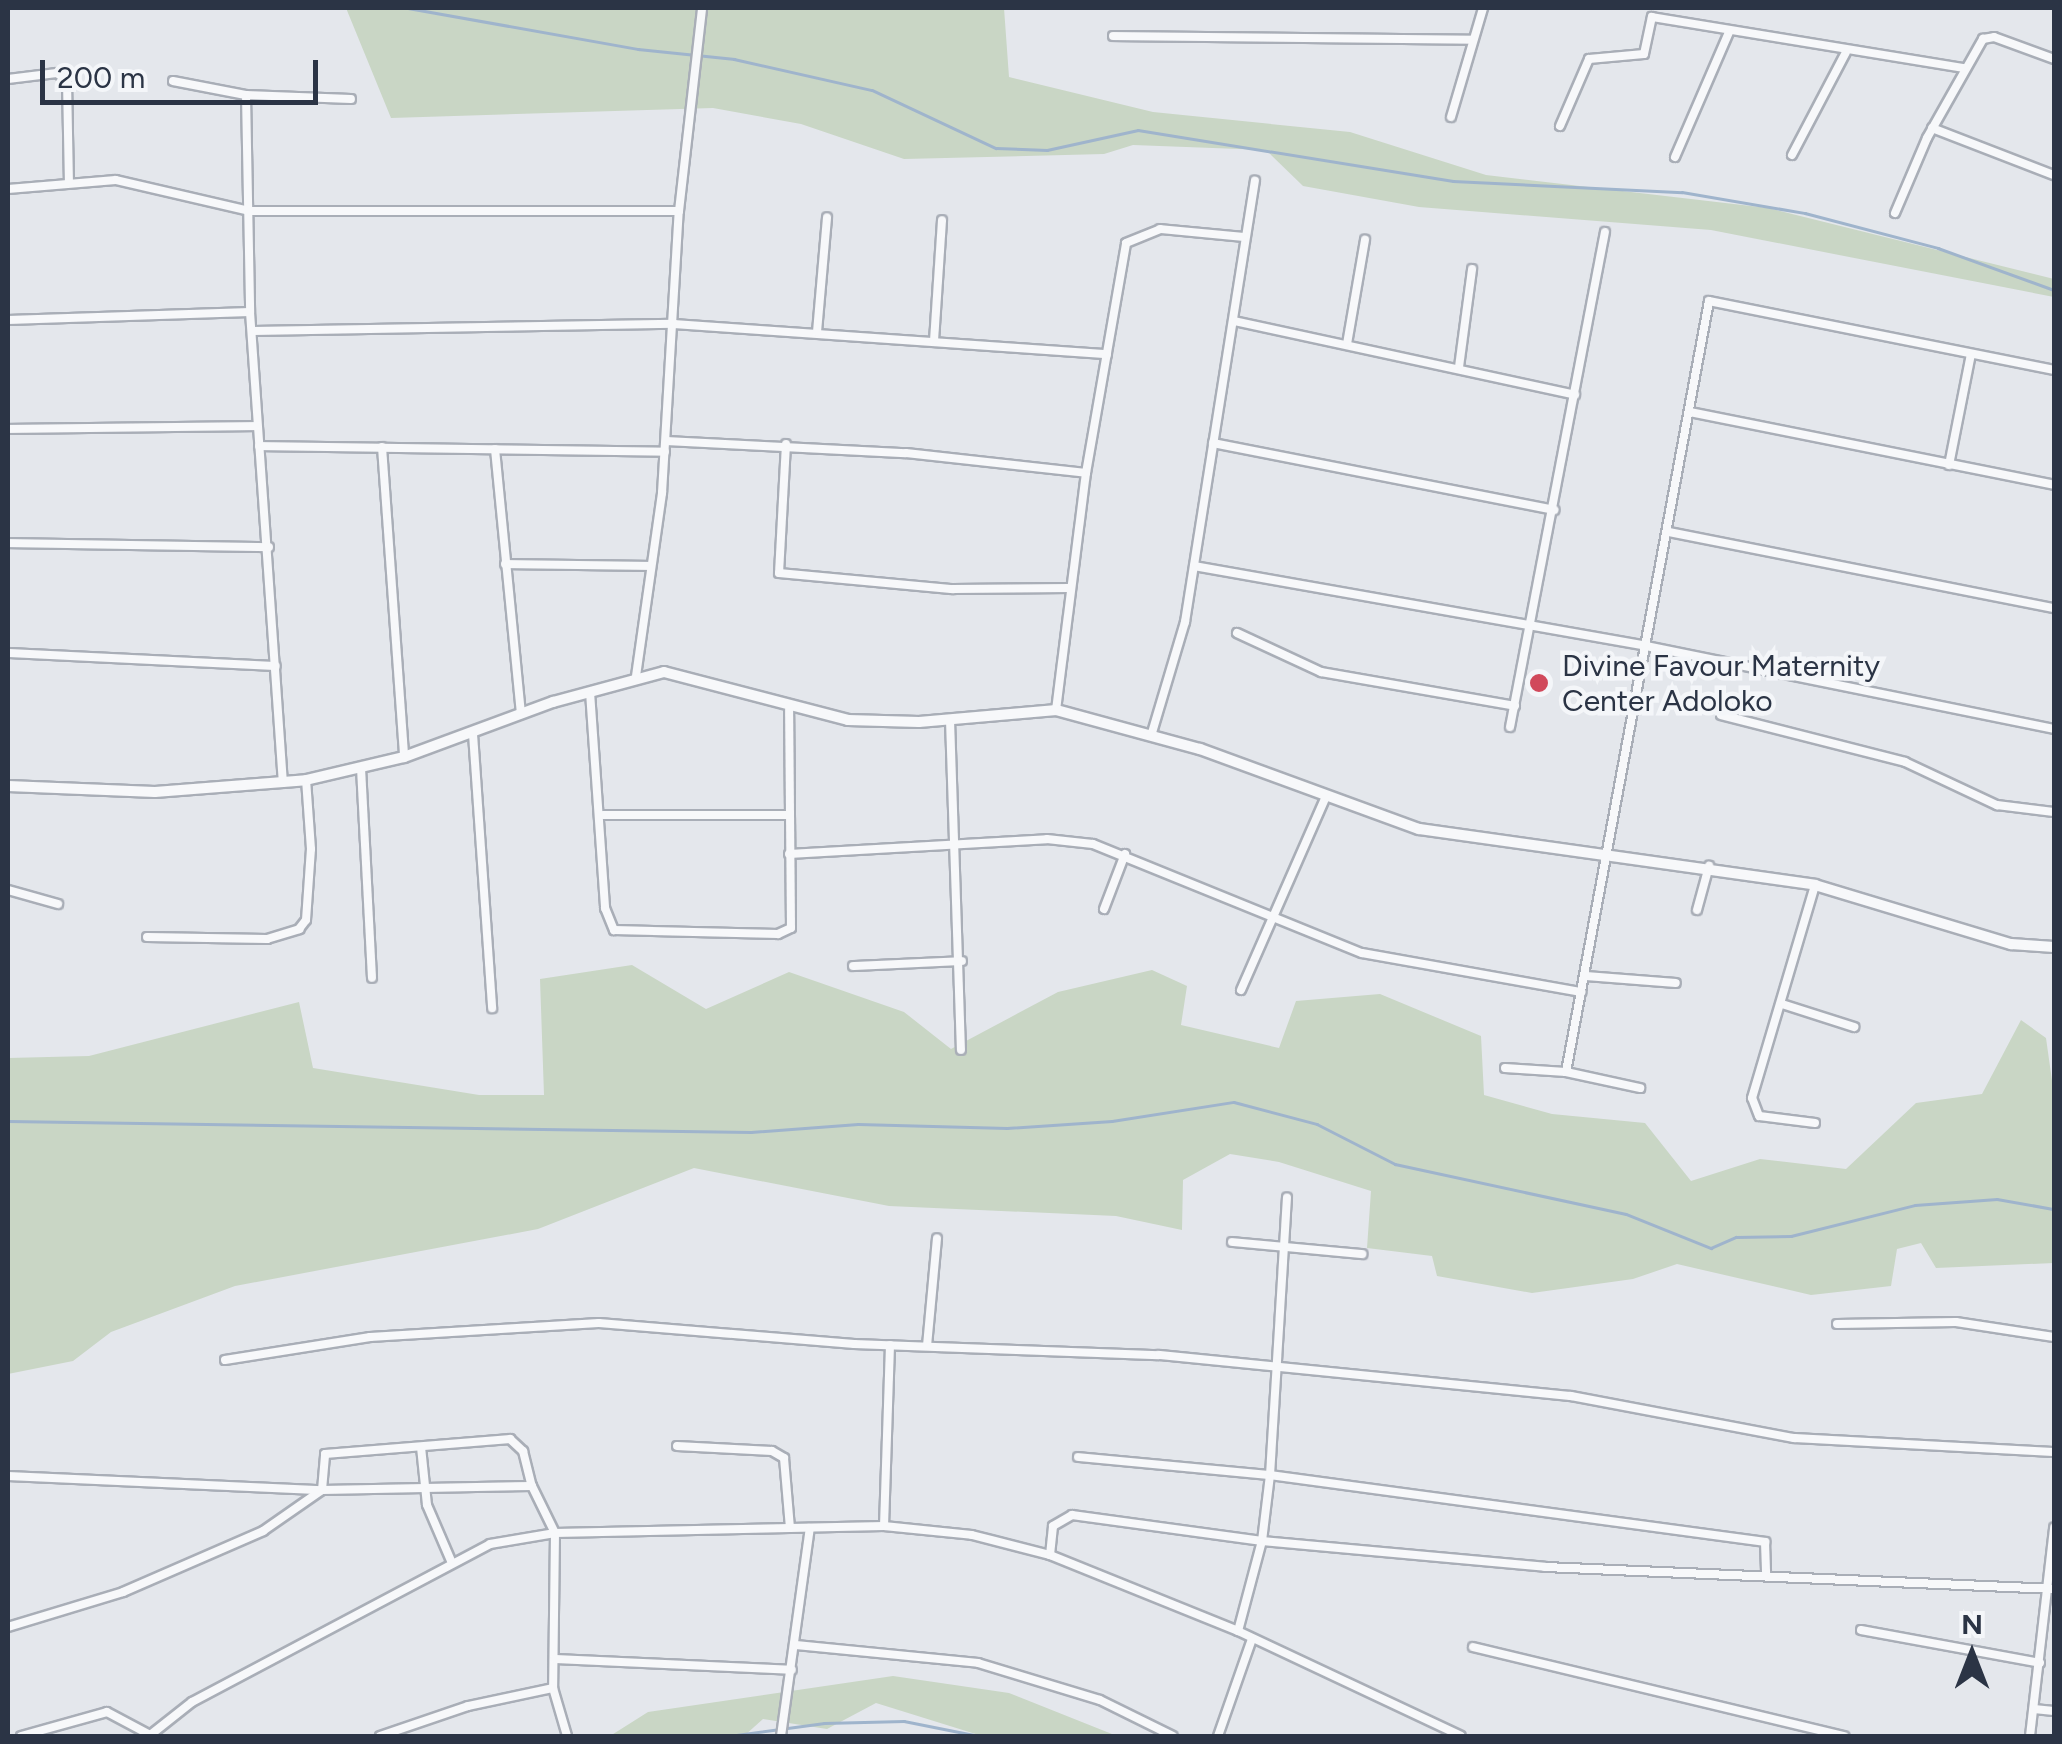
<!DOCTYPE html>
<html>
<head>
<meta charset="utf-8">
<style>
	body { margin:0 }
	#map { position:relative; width:2062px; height:1744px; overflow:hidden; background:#e4e7ec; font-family:Figtree,sans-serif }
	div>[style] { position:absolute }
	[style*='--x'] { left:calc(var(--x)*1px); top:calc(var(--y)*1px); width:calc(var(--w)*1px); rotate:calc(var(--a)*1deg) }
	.green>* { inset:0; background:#c9d6c5 }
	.stream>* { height:2.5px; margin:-1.25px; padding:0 1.25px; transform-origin:1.25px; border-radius:1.25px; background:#9fb4cc }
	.roads { filter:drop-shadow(2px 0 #a9aeb7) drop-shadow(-2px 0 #a9aeb7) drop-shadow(0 2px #a9aeb7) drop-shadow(0 -2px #a9aeb7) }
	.minor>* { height:8px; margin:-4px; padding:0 4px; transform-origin:4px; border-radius:4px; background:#f7f8fa }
	.tertiary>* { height:10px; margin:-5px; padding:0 5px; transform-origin:5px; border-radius:5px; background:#f7f8fa }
	.dots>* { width:28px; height:28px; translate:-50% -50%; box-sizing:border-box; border:5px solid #f4f6f9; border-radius:50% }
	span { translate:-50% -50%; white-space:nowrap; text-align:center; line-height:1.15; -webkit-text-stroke:9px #f4f6f9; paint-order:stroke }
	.poi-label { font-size:30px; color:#2b3445 }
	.left { translate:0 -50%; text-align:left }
	.frame { position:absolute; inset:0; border:10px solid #2b3445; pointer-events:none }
	.north { position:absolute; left:1922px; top:1604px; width:100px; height:100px; -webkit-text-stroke:8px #f4f6f9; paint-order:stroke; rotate:0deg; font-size:28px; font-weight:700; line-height:40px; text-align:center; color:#2b3445 }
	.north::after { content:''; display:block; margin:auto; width:35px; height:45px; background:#2b3445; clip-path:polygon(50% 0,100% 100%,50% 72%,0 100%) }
	.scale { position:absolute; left:40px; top:60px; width:278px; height:45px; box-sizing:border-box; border:5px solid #2b3445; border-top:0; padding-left:12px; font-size:30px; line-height:35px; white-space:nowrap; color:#2b3445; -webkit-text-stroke:8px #f4f6f9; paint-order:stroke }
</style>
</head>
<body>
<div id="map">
	<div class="green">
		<i style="clip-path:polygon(346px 8px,1004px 8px,1009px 77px,1153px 112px,1350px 132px,1486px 175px,1768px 208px,2054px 279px,2054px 297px,1711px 230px,1419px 207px,1303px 186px,1266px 150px,1133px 145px,1104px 154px,904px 159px,801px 124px,713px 108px,391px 118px)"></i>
		<i style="clip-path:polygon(632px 965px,706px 1009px,789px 972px,904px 1012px,951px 1049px,1058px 992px,1152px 970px,1187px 986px,1181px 1025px,1279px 1048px,1296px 1001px,1380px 994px,1481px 1036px,1484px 1095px,1552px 1114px,1645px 1123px,1691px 1181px,1760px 1159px,1846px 1169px,1916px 1103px,1982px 1094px,2021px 1020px,2046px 1038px,2054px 1095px,2054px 1263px,1936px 1268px,1921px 1243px,1897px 1249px,1891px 1286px,1811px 1295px,1677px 1264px,1633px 1279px,1532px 1293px,1437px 1276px,1432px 1256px,1367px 1248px,1371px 1191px,1279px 1162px,1230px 1154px,1183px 1180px,1182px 1230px,1116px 1216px,889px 1206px,694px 1168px,538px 1229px,235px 1286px,111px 1332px,73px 1361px,8px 1374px,8px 1058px,89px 1056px,299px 1002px,313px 1068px,479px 1095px,544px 1095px,540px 979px)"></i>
		<i style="clip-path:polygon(893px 1676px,1009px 1693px,1117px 1736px,982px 1736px,876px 1703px,827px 1729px,763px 1719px,744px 1736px,610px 1736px,648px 1712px)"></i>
	</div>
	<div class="stream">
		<i style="--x:408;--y:8;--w:234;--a:10.1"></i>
		<i style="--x:638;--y:49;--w:97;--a:5.9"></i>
		<i style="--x:734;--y:59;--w:141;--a:12.7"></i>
		<i style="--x:872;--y:90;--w:137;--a:25.1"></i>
		<i style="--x:996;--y:148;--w:51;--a:2.2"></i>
		<i style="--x:1047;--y:150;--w:93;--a:-12.4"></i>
		<i style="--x:1138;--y:130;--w:319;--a:9.2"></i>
		<i style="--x:1453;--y:181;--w:229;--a:2.8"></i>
		<i style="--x:1682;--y:192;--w:125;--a:9.7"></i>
		<i style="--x:1805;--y:213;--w:138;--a:14.7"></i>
		<i style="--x:1938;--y:248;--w:123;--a:19.9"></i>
		<i style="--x:8;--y:1121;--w:743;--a:0.85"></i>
		<i style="--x:751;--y:1132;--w:107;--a:-4.3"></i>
		<i style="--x:858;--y:1124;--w:149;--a:1.5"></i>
		<i style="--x:1007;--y:1128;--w:105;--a:-3.8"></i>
		<i style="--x:1112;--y:1121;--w:123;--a:-8.9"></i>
		<i style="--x:1234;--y:1102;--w:86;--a:14.8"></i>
		<i style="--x:1317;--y:1124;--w:88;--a:27.1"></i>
		<i style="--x:1395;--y:1164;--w:236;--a:12.2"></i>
		<i style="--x:1626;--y:1214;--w:92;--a:21.8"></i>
		<i style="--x:1711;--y:1248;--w:27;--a:-24"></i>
		<i style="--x:1736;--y:1237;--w:55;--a:-1"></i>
		<i style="--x:1791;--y:1236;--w:128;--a:-14"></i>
		<i style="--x:1915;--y:1205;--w:82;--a:-4.2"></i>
		<i style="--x:1997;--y:1199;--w:58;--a:10"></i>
		<i style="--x:729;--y:1736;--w:96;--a:-7.8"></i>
		<i style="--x:824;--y:1723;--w:80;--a:-1.4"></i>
		<i style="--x:904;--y:1721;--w:76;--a:11.3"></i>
	</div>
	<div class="roads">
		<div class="minor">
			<i style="--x:1113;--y:36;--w:358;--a:0.6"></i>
			<i style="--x:8;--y:79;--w:49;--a:-7"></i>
			<i style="--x:57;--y:73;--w:13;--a:39"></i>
			<i style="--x:67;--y:81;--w:102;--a:88.9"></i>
			<i style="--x:173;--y:81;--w:74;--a:10.9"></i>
			<i style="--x:246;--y:95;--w:105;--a:2.2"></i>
			<i style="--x:246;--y:95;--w:217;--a:88.9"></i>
			<i style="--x:250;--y:312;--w:472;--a:86"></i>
			<i style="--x:1451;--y:117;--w:114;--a:-73.6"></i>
			<i style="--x:1560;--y:126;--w:73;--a:-66.6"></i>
			<i style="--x:1589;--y:59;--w:55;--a:-5.2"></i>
			<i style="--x:1644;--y:54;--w:38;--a:-78"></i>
			<i style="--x:1652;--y:17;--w:317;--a:9.3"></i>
			<i style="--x:1932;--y:128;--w:131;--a:21.1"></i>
			<i style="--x:1792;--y:155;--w:116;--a:-62.3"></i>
			<i style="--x:1675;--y:157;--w:138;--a:-66.6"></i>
			<i style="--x:8;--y:189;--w:108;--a:-4.8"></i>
			<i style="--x:116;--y:180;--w:137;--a:13.1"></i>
			<i style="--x:249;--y:211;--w:430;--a:0"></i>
			<i style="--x:1895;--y:213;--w:82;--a:-66.9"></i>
			<i style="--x:1927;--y:138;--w:114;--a:-60.5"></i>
			<i style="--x:1983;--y:39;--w:11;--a:-10"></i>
			<i style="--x:1994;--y:37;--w:64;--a:20.1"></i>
			<i style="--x:8;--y:320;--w:242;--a:-1.9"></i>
			<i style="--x:1234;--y:321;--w:349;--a:12.2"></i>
			<i style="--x:253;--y:331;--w:421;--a:-1"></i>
			<i style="--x:674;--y:324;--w:434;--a:4"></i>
			<i style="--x:817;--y:332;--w:115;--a:-85"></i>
			<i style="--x:934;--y:341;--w:121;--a:-86.2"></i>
			<i style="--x:1347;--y:344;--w:106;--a:-80.2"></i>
			<i style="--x:1459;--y:367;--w:99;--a:-82.4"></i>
			<i style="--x:1690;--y:412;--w:371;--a:11.3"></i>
			<i style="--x:8;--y:429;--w:249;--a:-0.7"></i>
			<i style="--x:666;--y:441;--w:240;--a:2.9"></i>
			<i style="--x:906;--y:453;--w:181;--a:6.3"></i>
			<i style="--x:1213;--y:443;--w:348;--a:11.1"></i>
			<i style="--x:786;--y:444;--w:129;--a:93.1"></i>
			<i style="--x:779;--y:573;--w:175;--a:5.3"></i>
			<i style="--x:953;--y:589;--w:116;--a:-0.5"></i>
			<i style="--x:259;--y:446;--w:406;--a:0.8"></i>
			<i style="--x:382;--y:447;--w:311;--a:85.9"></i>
			<i style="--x:495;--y:449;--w:265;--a:84.4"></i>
			<i style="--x:1949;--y:465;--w:113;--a:-78.8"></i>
			<i style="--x:1669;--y:532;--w:392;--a:11.2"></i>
			<i style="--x:8;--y:543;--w:261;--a:0.9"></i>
			<i style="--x:505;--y:564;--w:145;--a:0.8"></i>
			<i style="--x:1194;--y:566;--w:459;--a:10"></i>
			<i style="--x:1646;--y:646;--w:416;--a:11.5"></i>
			<i style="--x:1237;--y:633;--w:93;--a:24.9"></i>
			<i style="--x:1321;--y:672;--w:197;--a:9.9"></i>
			<i style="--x:8;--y:653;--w:268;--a:2.8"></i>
			<i style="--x:636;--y:676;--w:185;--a:-81.9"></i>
			<i style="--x:662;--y:493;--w:283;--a:-86.6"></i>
			<i style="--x:679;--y:211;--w:204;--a:-83.5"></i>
			<i style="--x:590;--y:692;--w:217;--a:86"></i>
			<i style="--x:605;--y:908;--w:24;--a:68"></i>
			<i style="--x:614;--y:930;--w:164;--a:1.4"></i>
			<i style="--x:778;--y:934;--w:14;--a:-25"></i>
			<i style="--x:791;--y:928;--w:218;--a:-90.5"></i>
			<i style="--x:1056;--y:710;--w:239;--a:-82.8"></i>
			<i style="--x:1086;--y:473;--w:233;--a:-80.1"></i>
			<i style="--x:1126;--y:243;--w:37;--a:-22"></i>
			<i style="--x:1160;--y:229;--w:83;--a:5.5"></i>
			<i style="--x:1721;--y:715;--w:190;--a:14.3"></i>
			<i style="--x:1905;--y:762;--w:102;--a:25.1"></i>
			<i style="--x:1997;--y:805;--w:57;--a:7"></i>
			<i style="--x:950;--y:720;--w:330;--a:88.1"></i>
			<i style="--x:1510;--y:727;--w:504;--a:-79.14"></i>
			<i style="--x:473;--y:734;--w:275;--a:86"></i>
			<i style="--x:1151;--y:736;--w:119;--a:-73.4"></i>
			<i style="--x:1185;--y:622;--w:447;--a:-81"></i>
			<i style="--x:361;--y:768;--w:210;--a:87"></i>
			<i style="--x:603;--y:815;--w:186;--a:0"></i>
			<i style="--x:789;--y:854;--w:258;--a:-3.3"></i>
			<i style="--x:1047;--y:839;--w:46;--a:6.2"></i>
			<i style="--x:1093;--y:844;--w:290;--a:22.1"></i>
			<i style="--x:1362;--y:953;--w:223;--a:10.1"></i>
			<i style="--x:8;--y:890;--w:52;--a:15.6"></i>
			<i style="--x:1104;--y:909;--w:59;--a:-69.1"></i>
			<i style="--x:1697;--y:910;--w:46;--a:-74.7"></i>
			<i style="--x:147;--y:937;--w:120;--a:1"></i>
			<i style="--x:267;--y:939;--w:34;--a:-17"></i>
			<i style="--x:299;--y:929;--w:11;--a:-52"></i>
			<i style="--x:306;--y:920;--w:71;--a:-86"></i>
			<i style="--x:311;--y:849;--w:69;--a:-94.1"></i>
			<i style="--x:853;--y:966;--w:109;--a:-2.6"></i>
			<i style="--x:1586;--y:976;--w:90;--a:4.4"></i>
			<i style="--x:1241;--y:990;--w:209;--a:-66.3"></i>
			<i style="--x:1782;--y:1004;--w:76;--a:17.7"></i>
			<i style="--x:1505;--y:1068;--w:61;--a:3.8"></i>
			<i style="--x:1566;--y:1072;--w:76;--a:12.2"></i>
			<i style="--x:1566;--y:1072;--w:784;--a:-79.49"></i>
			<i style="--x:1709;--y:301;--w:352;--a:11.3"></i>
			<i style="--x:1815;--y:1123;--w:56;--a:-172.9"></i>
			<i style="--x:1759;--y:1116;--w:19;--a:-111"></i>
			<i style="--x:1752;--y:1098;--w:222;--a:-73.5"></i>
			<i style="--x:1232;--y:1242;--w:131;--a:5.3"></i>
			<i style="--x:1837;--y:1324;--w:119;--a:-1"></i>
			<i style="--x:1956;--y:1322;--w:99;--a:8.7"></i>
			<i style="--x:927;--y:1346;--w:108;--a:-84.7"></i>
			<i style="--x:225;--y:1360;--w:147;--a:-9"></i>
			<i style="--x:370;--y:1337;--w:229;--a:-3.5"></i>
			<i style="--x:599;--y:1323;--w:256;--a:4.7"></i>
			<i style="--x:854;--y:1344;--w:305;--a:2.1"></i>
			<i style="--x:1159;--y:1355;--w:414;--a:5.7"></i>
			<i style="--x:1571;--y:1396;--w:227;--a:10.7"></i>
			<i style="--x:1794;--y:1438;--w:260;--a:3.1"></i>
			<i style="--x:677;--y:1446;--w:95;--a:3"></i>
			<i style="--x:772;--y:1451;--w:14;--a:30"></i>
			<i style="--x:784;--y:1458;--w:70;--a:85.1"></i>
			<i style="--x:421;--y:1447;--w:58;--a:84.1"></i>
			<i style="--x:427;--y:1505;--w:63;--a:66.7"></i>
			<i style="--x:1078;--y:1457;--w:193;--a:5.4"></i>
			<i style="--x:1270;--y:1475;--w:500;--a:7.7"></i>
			<i style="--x:1765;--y:1542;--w:33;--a:88"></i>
			<i style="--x:8;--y:1476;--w:314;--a:2.6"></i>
			<i style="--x:322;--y:1490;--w:210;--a:-1.1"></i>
			<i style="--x:884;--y:1526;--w:181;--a:-88.1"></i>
			<i style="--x:1050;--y:1555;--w:29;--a:-84"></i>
			<i style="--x:1053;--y:1526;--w:22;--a:-30"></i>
			<i style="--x:1072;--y:1515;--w:192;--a:7.8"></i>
			<i style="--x:1262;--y:1541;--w:284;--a:5.2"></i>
			<i style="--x:1545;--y:1567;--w:509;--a:2.47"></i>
			<i style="--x:8;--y:1627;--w:120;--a:-16.9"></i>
			<i style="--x:123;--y:1592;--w:153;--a:-23.5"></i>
			<i style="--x:263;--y:1531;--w:72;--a:-34.8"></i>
			<i style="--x:322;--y:1490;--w:36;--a:-85"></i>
			<i style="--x:325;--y:1454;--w:186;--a:-4.6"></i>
			<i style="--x:510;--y:1439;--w:18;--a:43"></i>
			<i style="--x:523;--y:1451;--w:36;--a:76"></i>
			<i style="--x:532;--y:1486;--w:52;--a:63.9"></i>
			<i style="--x:555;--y:1533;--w:155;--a:90.7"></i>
			<i style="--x:553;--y:1688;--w:50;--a:73.7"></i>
			<i style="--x:1861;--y:1630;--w:182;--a:10.4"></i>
			<i style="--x:1238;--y:1631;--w:93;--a:-75.1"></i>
			<i style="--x:1262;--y:1541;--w:66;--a:-83.1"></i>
			<i style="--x:1270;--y:1475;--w:278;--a:-86.5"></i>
			<i style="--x:796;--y:1645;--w:183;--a:5.6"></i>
			<i style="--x:978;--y:1663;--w:127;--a:16.9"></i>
			<i style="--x:1100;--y:1700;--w:81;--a:26.3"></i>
			<i style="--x:1473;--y:1647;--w:382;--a:13.5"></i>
			<i style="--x:554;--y:1659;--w:238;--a:2.6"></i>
			<i style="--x:2034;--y:1709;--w:20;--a:6"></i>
			<i style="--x:21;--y:1736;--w:89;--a:-15.6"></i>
			<i style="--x:107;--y:1712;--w:49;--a:28.1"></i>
			<i style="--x:149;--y:1736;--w:55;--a:-38.3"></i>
			<i style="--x:192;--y:1702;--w:337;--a:-27.9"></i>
			<i style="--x:490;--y:1544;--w:66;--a:-9.6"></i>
			<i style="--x:555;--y:1533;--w:329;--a:-1.2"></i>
			<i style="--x:884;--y:1526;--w:88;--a:5.8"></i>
			<i style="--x:972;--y:1535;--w:81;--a:14.4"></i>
			<i style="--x:1050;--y:1555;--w:203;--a:22"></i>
			<i style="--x:1238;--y:1631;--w:246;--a:25.2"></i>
			<i style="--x:380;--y:1736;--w:93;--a:-18.8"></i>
			<i style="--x:468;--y:1706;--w:87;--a:-12"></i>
			<i style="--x:781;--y:1736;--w:210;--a:-82.1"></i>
			<i style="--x:1218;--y:1736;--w:103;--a:-70.7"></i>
			<i style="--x:2030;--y:1736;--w:210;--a:-83.4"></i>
		</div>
		<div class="tertiary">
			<i style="--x:8;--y:786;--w:147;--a:2.3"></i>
			<i style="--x:155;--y:792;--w:151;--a:-4.5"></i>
			<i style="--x:306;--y:780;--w:101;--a:-13.2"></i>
			<i style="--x:404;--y:757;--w:159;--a:-20.3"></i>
			<i style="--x:553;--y:702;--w:115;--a:-15.1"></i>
			<i style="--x:664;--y:672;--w:190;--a:14.6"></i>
			<i style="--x:848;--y:720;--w:71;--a:1.6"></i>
			<i style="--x:919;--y:722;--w:138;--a:-5"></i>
			<i style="--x:1056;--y:710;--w:149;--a:15.2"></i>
			<i style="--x:1200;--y:749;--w:233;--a:20.1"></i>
			<i style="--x:1419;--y:829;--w:400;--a:8"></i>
			<i style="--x:1815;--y:885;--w:205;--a:16.8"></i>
			<i style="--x:2011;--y:944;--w:43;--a:4"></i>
		</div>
	</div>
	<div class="dots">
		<i style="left:1539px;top:683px;background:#d1495b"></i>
	</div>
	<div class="poi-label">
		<span class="left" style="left:1562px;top:683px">Divine Favour Maternity<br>Center Adoloko</span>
	</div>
	<div class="frame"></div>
	<div class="north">N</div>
	<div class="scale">200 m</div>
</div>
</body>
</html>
